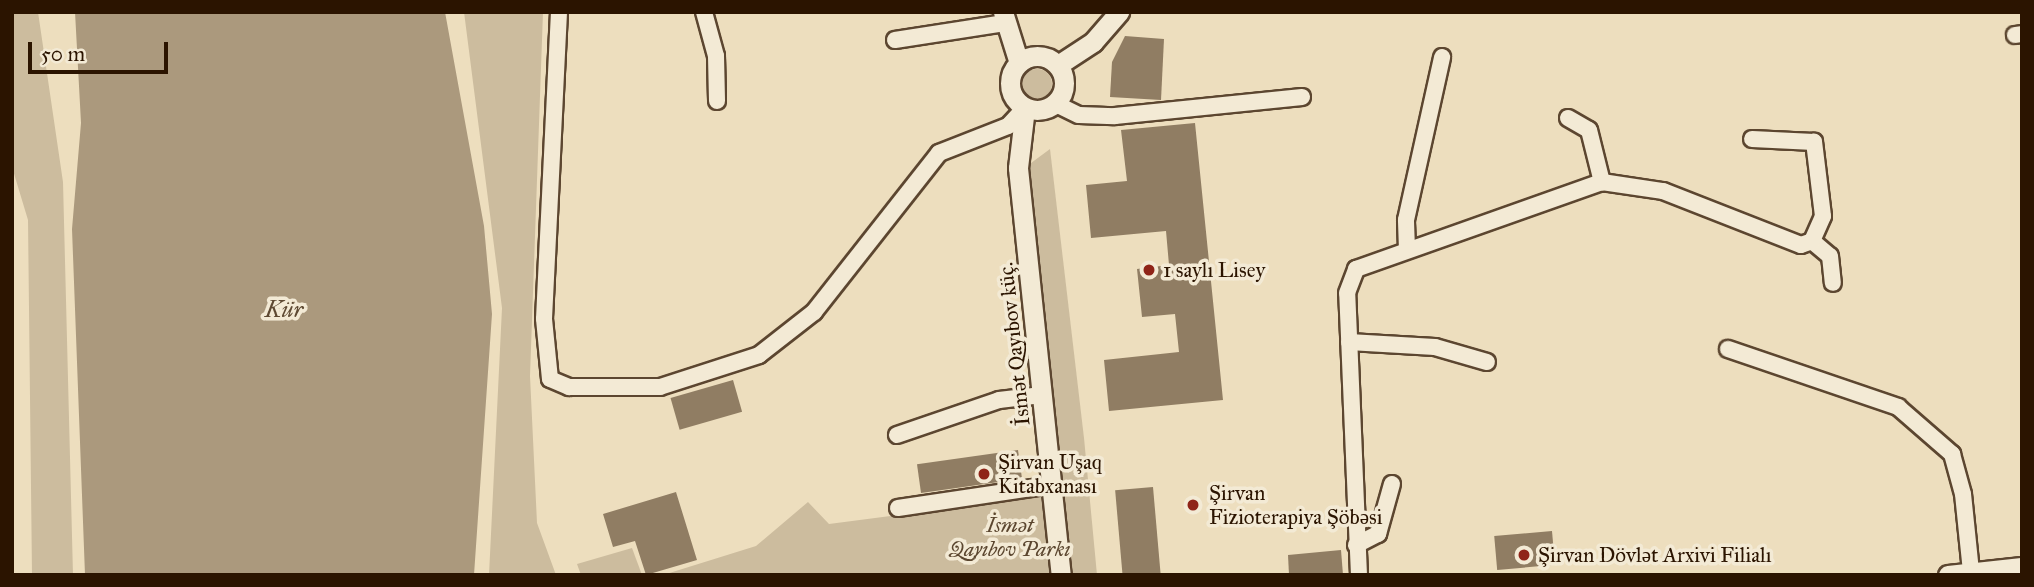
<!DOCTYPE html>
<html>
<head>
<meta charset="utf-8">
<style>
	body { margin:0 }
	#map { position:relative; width:2034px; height:587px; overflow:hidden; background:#eddebe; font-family:"IM FELL Great Primer",serif }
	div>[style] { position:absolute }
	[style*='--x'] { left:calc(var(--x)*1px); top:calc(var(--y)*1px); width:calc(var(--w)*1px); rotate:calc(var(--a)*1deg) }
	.green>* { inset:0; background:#ccbc9e }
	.round { border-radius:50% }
	.water>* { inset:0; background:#ab997d }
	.building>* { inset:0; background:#907d63; transform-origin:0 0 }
	.roads { filter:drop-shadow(2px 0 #5c4630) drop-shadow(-2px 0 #5c4630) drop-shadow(0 2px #5c4630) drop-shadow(0 -2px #5c4630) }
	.minor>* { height:16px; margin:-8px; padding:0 8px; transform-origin:8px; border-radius:8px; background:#f3ead5 }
	.tertiary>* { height:19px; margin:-9.5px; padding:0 9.5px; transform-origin:9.5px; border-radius:9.5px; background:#f3ead5 }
	.tertiary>.ring { margin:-9.5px; padding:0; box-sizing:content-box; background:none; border:19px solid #f3ead5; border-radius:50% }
	.dots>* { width:19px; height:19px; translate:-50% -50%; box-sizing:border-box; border:4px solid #f3ead5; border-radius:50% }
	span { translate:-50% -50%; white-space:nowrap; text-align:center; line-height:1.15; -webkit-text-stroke:7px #f3ead5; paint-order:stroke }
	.poi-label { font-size:21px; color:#2b1400 }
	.left { translate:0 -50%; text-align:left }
	.street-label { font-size:21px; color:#2b1400 }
	.park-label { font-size:21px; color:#5b462f; font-style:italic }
	.water-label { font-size:23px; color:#5e4932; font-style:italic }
	.frame { position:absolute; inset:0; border:14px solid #2b1400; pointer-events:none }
	.scale { position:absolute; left:28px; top:42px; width:140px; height:32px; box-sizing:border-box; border:4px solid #2b1400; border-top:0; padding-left:9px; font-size:21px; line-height:24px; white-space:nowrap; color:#2b1400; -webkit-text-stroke:5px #f3ead5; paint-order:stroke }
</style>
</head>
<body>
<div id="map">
	<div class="green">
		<i style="clip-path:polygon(12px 12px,38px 12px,63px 182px,73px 575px,32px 575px,28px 220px,12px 167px)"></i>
		<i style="clip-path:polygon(464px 12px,543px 12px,530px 376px,537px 523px,556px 575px,489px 575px,502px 308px)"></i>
		<i class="round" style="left:1022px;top:69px;width:30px;height:30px"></i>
		<i style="clip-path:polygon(1050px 149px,1084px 438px,1097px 575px,1070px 575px,1027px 166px)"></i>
		<i style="clip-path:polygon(1044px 496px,1052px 575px,663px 575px,756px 546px,808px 502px,829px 524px)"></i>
		<i style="clip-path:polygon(632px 548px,642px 575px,581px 575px,577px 564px)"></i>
	</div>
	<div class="water">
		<i style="clip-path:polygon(75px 12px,445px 12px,484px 226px,492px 314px,474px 575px,85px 575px,72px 229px,81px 123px)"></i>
	</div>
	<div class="building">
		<i style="clip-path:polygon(1125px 36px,1164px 39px,1161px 100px,1110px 97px,1112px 62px)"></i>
		<i style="clip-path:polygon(1195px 123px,1223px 400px,1109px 411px,1104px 360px,1179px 352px,1175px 314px,1142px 317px,1137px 269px,1169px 265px,1166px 231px,1091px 238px,1086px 185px,1127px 181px,1121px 130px)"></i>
		<i style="left:733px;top:380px;width:33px;height:65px;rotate:74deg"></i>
		<i style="left:1018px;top:450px;width:29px;height:102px;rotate:82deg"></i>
		<i style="left:1153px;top:487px;width:88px;height:38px;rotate:85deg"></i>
		<i style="clip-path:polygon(676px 492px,697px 560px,646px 575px,635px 541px,613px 547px,603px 514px)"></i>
		<i style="left:1552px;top:531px;width:34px;height:58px;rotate:85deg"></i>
		<i style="clip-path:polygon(1341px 550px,1343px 575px,1289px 575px,1288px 555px)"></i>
	</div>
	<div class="roads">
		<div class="minor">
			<i style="--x:559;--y:12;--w:307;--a:92.8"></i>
			<i style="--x:544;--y:319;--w:60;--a:84.3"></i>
			<i style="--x:550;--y:379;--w:21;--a:23"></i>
			<i style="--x:569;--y:387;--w:91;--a:0"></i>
			<i style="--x:660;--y:387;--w:104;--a:-17.9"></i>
			<i style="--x:759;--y:355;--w:70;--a:-38"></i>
			<i style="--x:814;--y:312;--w:202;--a:-51.8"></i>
			<i style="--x:939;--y:153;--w:74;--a:-21.4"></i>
			<i style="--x:1008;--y:126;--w:25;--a:-47"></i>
			<i style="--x:704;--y:12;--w:46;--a:74.7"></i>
			<i style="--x:716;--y:56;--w:45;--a:88.7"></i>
			<i style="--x:2015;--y:35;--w:7;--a:-8"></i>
			<i style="--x:895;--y:40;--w:111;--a:-8.8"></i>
			<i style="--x:1056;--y:104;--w:25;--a:26"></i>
			<i style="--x:1079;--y:115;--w:36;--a:2"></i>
			<i style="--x:1115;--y:116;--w:188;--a:-5.8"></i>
			<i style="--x:1568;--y:118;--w:24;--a:30"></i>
			<i style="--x:1589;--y:130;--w:54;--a:76"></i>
			<i style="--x:1812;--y:241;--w:23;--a:40"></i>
			<i style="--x:1830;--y:256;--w:27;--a:84"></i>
			<i style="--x:1407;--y:250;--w:30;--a:-92"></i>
			<i style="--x:1406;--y:220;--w:167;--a:-77.5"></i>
			<i style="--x:1349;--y:342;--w:86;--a:3.3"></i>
			<i style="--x:1435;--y:347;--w:54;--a:16.1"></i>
			<i style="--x:1728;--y:349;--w:180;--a:18.8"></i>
			<i style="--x:1898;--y:407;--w:72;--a:41"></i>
			<i style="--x:1952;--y:454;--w:41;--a:74.6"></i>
			<i style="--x:1963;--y:494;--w:78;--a:84.1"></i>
			<i style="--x:897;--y:435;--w:108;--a:-18.9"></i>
			<i style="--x:999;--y:400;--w:43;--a:-6.6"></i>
			<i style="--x:898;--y:508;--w:155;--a:-8.5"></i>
			<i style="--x:1356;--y:545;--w:25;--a:-27"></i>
			<i style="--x:1378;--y:534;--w:52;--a:-74.4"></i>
			<i style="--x:1359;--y:575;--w:282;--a:-92.4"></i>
			<i style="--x:1347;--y:293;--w:26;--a:-69"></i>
			<i style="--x:1356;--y:269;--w:261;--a:-19.5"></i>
			<i style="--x:1602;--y:182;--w:62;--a:8.4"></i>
			<i style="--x:1663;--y:191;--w:148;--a:21.4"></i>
			<i style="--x:1801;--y:245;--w:12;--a:-20"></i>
			<i style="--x:1812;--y:241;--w:27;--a:-66"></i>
			<i style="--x:1823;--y:216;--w:75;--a:-96.9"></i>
			<i style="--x:1814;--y:142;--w:62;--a:-177.2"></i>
		</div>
		<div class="tertiary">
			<i style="--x:1003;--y:12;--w:53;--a:72.6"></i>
			<i class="ring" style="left:1010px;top:56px;width:35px;height:35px"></i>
			<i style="--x:1058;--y:65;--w:42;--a:-33.3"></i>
			<i style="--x:1093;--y:42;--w:40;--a:-49"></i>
			<i style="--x:1025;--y:108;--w:60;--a:96.7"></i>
			<i style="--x:1018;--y:168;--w:409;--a:84"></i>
			<i style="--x:1948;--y:575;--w:74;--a:-6.2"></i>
		</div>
	</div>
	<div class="dots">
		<i style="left:1149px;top:270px;background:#8f2418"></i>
		<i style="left:984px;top:474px;background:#8f2418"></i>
		<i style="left:1193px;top:505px;background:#8f2418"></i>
		<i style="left:1524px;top:555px;background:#8f2418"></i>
	</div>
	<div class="poi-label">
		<span class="left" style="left:1163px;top:270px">1 saylı Lisey</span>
		<span class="left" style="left:998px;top:474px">Şirvan Uşaq<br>Kitabxanası</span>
		<span class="left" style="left:1209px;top:505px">Şirvan<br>Fizioterapiya Şöbəsi</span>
		<span class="left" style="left:1538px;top:555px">Şirvan Dövlət Arxivi Filialı</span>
	</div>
	<div class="street-label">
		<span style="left:1014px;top:344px;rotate:-96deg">İsmət Qayıbov küç.</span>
	</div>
	<div class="park-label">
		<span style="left:1010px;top:537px">İsmət<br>Qayıbov Parkı</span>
	</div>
	<div class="water-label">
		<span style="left:284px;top:309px">Kür</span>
	</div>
	<div class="frame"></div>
	<div class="scale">50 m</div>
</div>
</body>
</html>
